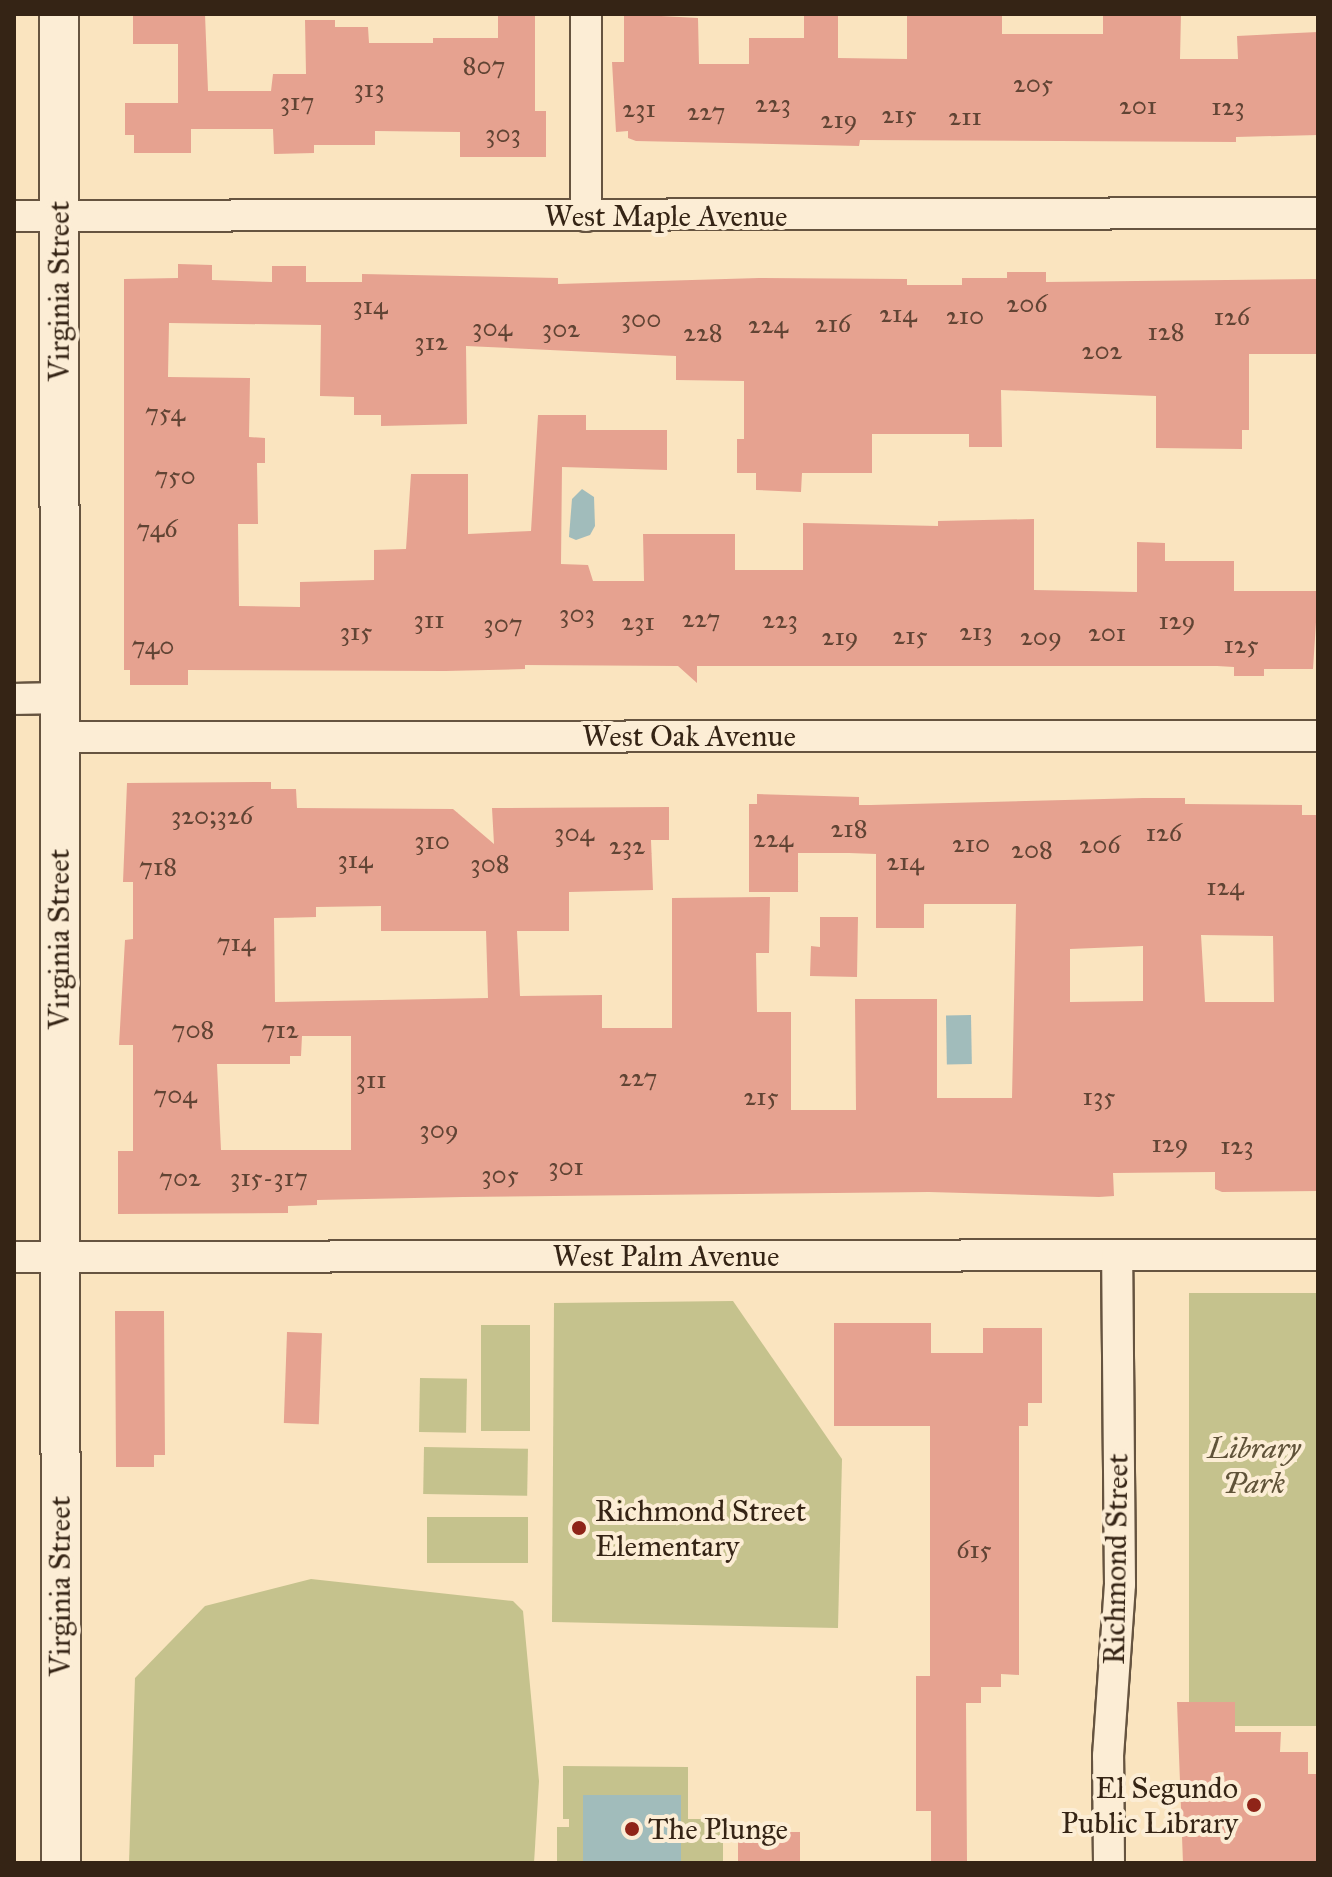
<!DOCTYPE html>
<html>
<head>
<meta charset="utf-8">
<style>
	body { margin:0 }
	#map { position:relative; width:1332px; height:1877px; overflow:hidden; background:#fae4bf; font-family:"IM FELL Great Primer",serif }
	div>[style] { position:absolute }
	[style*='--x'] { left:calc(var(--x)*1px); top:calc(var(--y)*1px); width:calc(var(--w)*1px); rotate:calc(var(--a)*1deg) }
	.green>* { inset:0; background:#c5c28d; transform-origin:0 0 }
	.water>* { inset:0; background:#a1bcbb; transform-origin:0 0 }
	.building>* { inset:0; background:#e6a290; transform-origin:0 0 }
	.roads { filter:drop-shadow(2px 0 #665440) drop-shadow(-2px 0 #665440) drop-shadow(0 2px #665440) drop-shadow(0 -2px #665440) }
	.minor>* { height:30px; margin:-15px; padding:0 15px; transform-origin:15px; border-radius:15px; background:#fcedd5 }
	.tertiary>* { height:38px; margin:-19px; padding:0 19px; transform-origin:19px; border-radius:19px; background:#fcedd5 }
	.dots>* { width:22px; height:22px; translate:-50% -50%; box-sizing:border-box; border:4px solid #fcedd5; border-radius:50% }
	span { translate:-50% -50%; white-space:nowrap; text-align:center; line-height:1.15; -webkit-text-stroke:8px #fcedd5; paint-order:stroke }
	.number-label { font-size:26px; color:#614434 }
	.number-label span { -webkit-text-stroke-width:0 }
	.street-label { font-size:30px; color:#352415 }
	.park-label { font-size:30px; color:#605339; font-style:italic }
	.poi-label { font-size:30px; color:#352415 }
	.left { translate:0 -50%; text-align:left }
	.right { translate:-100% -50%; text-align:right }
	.frame { position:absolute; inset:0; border:16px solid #352415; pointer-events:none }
</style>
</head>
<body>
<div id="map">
	<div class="green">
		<i style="left:1318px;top:1293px;width:433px;height:129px;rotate:90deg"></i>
		<i style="clip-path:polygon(733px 1301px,842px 1459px,838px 1628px,552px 1622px,554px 1303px)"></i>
		<i style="left:481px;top:1325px;width:49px;height:106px"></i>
		<i style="left:420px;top:1378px;width:47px;height:54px;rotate:1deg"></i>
		<i style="left:424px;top:1447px;width:104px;height:47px;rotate:1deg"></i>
		<i style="left:427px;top:1517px;width:101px;height:46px"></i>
		<i style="clip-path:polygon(311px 1579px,513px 1601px,523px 1611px,539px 1781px,534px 1863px,129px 1863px,135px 1678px,205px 1606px)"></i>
		<i style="clip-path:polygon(563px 1766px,688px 1767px,688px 1819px,723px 1819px,723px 1863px,557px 1863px,557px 1827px,569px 1827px,569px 1819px,563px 1819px)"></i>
	</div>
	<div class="water">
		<i style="clip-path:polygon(582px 489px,594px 497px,595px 526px,590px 535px,576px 540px,569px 537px,572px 499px)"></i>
		<i style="left:971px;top:1015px;width:49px;height:25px;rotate:89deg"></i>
		<i style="left:583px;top:1795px;width:98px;height:68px"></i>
	</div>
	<div class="building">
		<i style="clip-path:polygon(133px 14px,205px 14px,208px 91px,271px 91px,273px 74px,306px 74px,305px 20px,335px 20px,335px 27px,368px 27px,369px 43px,433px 43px,433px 38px,498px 38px,498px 14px,535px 14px,535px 111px,546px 111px,546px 157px,460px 157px,460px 132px,375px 131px,375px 145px,314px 145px,314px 153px,274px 154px,273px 129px,191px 129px,191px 153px,134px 153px,134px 135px,125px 135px,125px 103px,178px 103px,178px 44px,133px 44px)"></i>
		<i style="clip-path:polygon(624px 14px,698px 18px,699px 64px,749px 64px,749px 38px,804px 38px,804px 14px,838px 14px,838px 58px,907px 59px,907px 14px,1002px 14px,1002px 34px,1103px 34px,1103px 14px,1181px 14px,1180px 59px,1238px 59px,1237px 36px,1318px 32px,1318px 135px,1236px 137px,1236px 142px,860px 140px,859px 146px,636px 141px,628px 138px,628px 131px,616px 132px,612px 62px,624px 62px)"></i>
		<i style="clip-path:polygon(178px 264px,212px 265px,212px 280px,272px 282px,272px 266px,306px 266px,306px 282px,362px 282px,362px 274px,558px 278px,558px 284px,759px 278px,907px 279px,907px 285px,962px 285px,962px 278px,1007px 278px,1007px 272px,1046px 272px,1046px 282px,1318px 279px,1318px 354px,1249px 354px,1249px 430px,1242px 430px,1242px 449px,1156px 448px,1156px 396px,1001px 390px,1002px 447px,969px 447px,969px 434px,872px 434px,872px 473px,802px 473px,801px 492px,756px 490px,756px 473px,737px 473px,737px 439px,744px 439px,744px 381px,676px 380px,676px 356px,466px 346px,467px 424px,381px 426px,381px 415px,354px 415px,354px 397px,320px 396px,321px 325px,169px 323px,168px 377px,250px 378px,249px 437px,265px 438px,265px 463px,257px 463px,258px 524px,238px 524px,239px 606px,300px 607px,300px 582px,374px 580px,374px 550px,406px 549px,411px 474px,468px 474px,468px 534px,531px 531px,538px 415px,586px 415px,586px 430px,667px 430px,667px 470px,562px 467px,561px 564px,588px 565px,593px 581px,644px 581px,643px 534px,735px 534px,735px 570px,803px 570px,803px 523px,938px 526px,938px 521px,1034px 519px,1034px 590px,1137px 592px,1137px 542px,1165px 543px,1165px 561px,1234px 561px,1234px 591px,1318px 591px,1313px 669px,1264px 669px,1264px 676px,1234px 676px,1234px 667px,1217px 666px,697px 666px,697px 683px,678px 666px,525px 665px,525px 669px,445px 671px,188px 670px,188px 685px,130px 685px,130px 670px,124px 670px,124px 279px,178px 278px)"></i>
		<i style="clip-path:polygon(evenodd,271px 782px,271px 789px,296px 789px,297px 808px,453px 809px,494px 844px,492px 808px,669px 807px,669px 840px,651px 840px,653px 890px,569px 892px,569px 931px,517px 931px,520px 996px,602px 995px,602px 1028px,672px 1028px,672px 898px,770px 897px,769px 953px,756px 953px,757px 1012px,791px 1012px,791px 1110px,856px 1110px,855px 999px,937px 999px,937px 1098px,1012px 1098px,1016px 904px,924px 904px,924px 928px,876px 928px,876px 854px,849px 853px,798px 853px,798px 892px,749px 892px,749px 804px,757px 804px,757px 794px,859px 797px,859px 805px,871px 805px,1143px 798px,1185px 798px,1185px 804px,1302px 805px,1302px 815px,1318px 815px,1318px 1191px,1222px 1192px,1215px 1189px,1215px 1172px,1113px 1173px,1114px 1196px,1099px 1197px,929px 1192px,463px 1197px,317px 1200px,317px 1205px,288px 1206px,288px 1213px,118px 1214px,118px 1151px,133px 1151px,133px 1045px,119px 1045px,125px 940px,133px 939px,133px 882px,123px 882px,127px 783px,271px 782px,381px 906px,381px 931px,486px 931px,488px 998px,275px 1002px,274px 918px,316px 917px,316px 907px,381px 906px,271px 782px,1201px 935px,1273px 936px,1274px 1002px,1205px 1002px,1201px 935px,271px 782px,1143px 946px,1143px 1001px,1070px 1002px,1070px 949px,1143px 946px,271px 782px,302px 1036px,351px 1036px,351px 1150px,221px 1150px,217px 1064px,290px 1064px,290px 1056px,301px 1056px,302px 1036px)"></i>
		<i style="clip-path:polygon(820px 917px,858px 917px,857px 977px,810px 976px,811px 946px,820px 947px)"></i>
		<i style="clip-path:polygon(115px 1311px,164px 1311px,165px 1455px,154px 1455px,154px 1467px,116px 1467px)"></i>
		<i style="clip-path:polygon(834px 1323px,931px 1323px,931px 1353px,983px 1353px,983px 1328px,1042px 1328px,1042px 1403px,1028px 1403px,1028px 1426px,1019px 1426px,1019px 1675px,1001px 1674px,1001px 1687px,981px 1687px,981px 1703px,966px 1703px,967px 1863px,931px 1863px,931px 1811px,916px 1811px,916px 1676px,930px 1676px,930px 1426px,834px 1426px)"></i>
		<i style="left:287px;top:1332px;width:35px;height:91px;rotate:2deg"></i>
		<i style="clip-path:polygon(1177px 1702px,1235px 1702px,1235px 1732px,1281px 1732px,1280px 1752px,1308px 1752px,1308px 1774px,1318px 1774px,1318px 1863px,1183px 1863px)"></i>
		<i style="left:738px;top:1832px;width:62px;height:31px"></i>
	</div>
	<div class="roads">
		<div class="minor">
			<i style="--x:586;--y:14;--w:202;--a:90"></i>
			<i style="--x:14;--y:216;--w:1304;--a:-0.13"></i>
			<i style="--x:14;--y:699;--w:46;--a:-1.2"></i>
			<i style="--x:60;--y:737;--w:1258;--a:-0.05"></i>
			<i style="--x:14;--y:1257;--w:1304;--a:-0.09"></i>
			<i style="--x:1109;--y:1863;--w:107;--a:-90.5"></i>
			<i style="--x:1108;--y:1756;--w:172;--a:-86"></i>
			<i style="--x:1120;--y:1584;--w:329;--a:-90.5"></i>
		</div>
		<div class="tertiary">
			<i style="--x:59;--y:14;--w:1849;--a:89.94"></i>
		</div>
	</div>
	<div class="dots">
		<i style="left:579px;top:1528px;background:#8f2418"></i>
		<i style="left:1254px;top:1805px;background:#8f2418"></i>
		<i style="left:632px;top:1829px;background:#8f2418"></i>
	</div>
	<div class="number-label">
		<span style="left:484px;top:66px">807</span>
		<span style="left:1033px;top:84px">205</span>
		<span style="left:369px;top:89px">313</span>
		<span style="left:297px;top:102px">317</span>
		<span style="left:773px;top:104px">223</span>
		<span style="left:1138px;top:106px">201</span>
		<span style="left:1228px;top:107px">123</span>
		<span style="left:639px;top:109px">231</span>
		<span style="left:706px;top:112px">227</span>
		<span style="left:899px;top:115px">215</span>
		<span style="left:965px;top:117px">211</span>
		<span style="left:839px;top:120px">219</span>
		<span style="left:503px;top:134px">303</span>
		<span style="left:1027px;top:304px">206</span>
		<span style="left:370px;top:306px">314</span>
		<span style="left:898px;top:314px">214</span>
		<span style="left:965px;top:316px">210</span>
		<span style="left:1232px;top:317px">126</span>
		<span style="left:641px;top:319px">300</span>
		<span style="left:833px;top:324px">216</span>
		<span style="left:768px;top:325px">224</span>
		<span style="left:492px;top:328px">304</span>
		<span style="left:561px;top:329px">302</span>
		<span style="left:1166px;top:332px">128</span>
		<span style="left:703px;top:333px">228</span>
		<span style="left:431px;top:342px">312</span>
		<span style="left:1102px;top:351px">202</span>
		<span style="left:165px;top:413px">754</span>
		<span style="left:175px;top:476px">750</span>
		<span style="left:157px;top:529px">746</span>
		<span style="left:577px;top:614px">303</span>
		<span style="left:701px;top:619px">227</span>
		<span style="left:429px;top:620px">311</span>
		<span style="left:780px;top:620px">223</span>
		<span style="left:1177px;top:621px">129</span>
		<span style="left:638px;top:622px">231</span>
		<span style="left:503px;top:624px">307</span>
		<span style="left:356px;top:632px">315</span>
		<span style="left:976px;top:632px">213</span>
		<span style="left:1107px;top:633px">201</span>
		<span style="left:910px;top:636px">215</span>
		<span style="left:840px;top:637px">219</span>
		<span style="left:1041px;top:637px">209</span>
		<span style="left:1241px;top:645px">125</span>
		<span style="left:153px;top:646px">740</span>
		<span style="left:212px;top:816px">320;326</span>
		<span style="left:849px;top:829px">218</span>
		<span style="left:574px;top:833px">304</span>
		<span style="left:1164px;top:833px">126</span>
		<span style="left:773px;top:839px">224</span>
		<span style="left:432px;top:841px">310</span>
		<span style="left:971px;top:844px">210</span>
		<span style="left:1100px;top:845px">206</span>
		<span style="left:627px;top:846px">232</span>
		<span style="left:1032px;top:850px">208</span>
		<span style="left:355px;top:860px">314</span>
		<span style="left:905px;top:862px">214</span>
		<span style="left:490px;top:864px">308</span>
		<span style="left:158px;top:867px">718</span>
		<span style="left:1225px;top:887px">124</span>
		<span style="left:236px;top:943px">714</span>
		<span style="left:193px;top:1030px">708</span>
		<span style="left:280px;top:1030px">712</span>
		<span style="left:638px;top:1078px">227</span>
		<span style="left:371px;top:1080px">311</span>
		<span style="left:175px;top:1095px">704</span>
		<span style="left:761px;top:1097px">215</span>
		<span style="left:1099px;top:1097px">135</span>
		<span style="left:439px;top:1130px">309</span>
		<span style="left:1170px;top:1144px">129</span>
		<span style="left:1237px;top:1146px">123</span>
		<span style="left:566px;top:1167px">301</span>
		<span style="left:500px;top:1175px">305</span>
		<span style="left:180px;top:1178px">702</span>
		<span style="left:269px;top:1178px">315-317</span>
		<span style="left:974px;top:1550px">615</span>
	</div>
	<div class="street-label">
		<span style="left:666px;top:216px">West Maple Avenue</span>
		<span style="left:59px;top:291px;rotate:-90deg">Virginia Street</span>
		<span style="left:689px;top:736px">West Oak Avenue</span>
		<span style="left:59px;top:939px;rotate:-90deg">Virginia Street</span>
		<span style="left:666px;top:1256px">West Palm Avenue</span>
		<span style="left:1116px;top:1559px;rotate:-89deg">Richmond Street</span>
		<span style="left:60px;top:1586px;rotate:-90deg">Virginia Street</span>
	</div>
	<div class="park-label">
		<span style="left:1254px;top:1465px">Library<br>Park</span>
	</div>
	<div class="poi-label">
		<span class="left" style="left:595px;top:1528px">Richmond Street<br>Elementary</span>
		<span class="right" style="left:1238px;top:1805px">El Segundo<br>Public Library</span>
		<span class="left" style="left:648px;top:1829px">The Plunge</span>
	</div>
	<div class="frame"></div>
</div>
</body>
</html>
